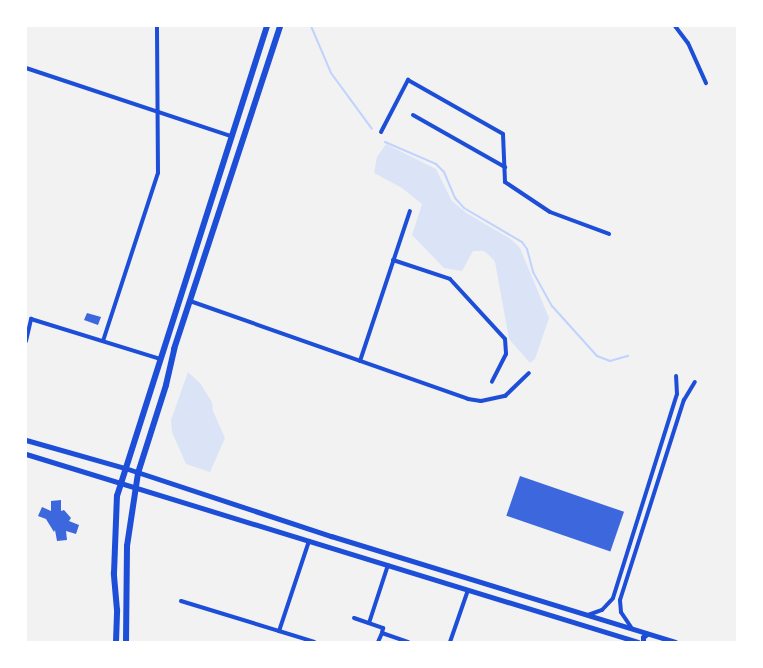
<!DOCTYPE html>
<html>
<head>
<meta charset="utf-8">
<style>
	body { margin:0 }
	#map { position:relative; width:763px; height:668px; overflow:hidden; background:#f2f2f2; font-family:Ubuntu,sans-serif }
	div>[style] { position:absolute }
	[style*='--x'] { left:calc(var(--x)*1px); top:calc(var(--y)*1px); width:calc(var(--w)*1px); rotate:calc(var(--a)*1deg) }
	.green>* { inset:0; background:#dbe4f7 }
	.stream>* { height:2px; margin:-1px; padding:0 1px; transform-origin:1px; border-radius:1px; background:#bfd3fe }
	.building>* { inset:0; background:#3d67dc; transform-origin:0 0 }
	.minor>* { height:4px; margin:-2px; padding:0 2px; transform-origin:2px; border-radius:2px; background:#1d4ed8 }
	.secondary>* { height:5px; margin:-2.5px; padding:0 2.5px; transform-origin:2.5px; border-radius:2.5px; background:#1d4ed8 }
	.primary>* { height:6px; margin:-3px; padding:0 3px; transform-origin:3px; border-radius:3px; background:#1d4ed8 }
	span { translate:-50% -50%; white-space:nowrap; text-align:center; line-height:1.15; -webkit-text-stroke:4.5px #fff; paint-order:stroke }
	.frame { position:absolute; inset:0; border:27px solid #fff; pointer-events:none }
</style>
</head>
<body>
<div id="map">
	<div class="green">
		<i style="clip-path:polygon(386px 144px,436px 169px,452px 201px,468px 214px,511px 239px,520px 248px,549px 318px,535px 359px,530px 363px,509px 339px,495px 262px,490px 256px,484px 251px,473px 251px,462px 271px,444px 268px,412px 235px,422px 204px,402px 188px,374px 173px,377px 157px)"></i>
		<i style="clip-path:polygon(188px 372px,200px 383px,212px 402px,213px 411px,225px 438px,210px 472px,186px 464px,172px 432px,171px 420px)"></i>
	</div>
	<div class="stream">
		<i style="--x:311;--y:26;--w:51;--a:66.9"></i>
		<i style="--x:331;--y:73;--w:69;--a:53.8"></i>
		<i style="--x:385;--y:142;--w:56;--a:23.3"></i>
		<i style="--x:436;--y:164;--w:11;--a:45"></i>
		<i style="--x:444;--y:172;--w:28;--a:67"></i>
		<i style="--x:455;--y:198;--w:13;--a:48"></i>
		<i style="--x:464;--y:208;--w:67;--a:30.4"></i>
		<i style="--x:522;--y:242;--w:9;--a:54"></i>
		<i style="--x:527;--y:249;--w:24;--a:75"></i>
		<i style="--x:533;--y:272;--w:39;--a:61"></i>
		<i style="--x:552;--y:306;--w:67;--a:48"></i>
		<i style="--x:597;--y:356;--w:14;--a:21"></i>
		<i style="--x:610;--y:361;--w:19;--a:-16"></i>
	</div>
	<div class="building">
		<i style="clip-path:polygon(87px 313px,101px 317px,98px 325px,84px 320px)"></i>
		<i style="left:520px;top:476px;width:110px;height:42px;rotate:19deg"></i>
		<i style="clip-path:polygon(61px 500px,61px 511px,64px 510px,71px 518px,69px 521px,79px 525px,76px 534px,66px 531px,67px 540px,57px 541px,55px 530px,54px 532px,46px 519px,38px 516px,42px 507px,51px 511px,51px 501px)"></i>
	</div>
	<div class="minor">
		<i style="--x:675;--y:26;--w:21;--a:53"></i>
		<i style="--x:688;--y:43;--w:44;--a:65.8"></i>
		<i style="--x:26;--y:68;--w:216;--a:18.4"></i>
		<i style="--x:413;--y:115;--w:106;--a:29.5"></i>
		<i style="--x:381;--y:132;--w:59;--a:-62.6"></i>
		<i style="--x:408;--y:80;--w:109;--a:29.6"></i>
		<i style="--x:503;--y:134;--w:48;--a:87.6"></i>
		<i style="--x:505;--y:182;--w:54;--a:33.7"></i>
		<i style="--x:550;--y:212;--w:63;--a:20.4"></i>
		<i style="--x:393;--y:260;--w:60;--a:18.4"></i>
		<i style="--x:450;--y:279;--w:81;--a:47.5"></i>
		<i style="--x:505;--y:339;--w:15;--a:86"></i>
		<i style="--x:506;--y:354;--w:31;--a:117"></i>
		<i style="--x:190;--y:301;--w:295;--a:19.4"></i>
		<i style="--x:468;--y:399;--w:13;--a:9"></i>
		<i style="--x:481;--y:401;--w:25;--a:-12"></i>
		<i style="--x:505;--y:396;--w:33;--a:-44"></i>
		<i style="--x:26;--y:341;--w:23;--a:-77"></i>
		<i style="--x:31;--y:319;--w:135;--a:17.2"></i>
		<i style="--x:103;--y:341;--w:177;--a:-71.9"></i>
		<i style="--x:158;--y:173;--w:147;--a:-90.4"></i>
		<i style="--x:360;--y:361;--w:158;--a:-71.6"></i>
		<i style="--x:309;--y:541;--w:95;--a:108.4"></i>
		<i style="--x:279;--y:631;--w:37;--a:17"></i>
		<i style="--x:181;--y:601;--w:102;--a:17"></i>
		<i style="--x:588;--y:615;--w:15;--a:-20"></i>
		<i style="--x:602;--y:610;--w:16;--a:-47"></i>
		<i style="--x:613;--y:598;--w:214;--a:-72.6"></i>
		<i style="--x:677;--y:394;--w:18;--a:-93"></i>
		<i style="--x:354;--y:618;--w:31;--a:19"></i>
		<i style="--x:383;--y:628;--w:5;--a:101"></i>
		<i style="--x:382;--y:633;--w:28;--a:19"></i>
		<i style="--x:369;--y:623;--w:61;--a:-71.9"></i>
		<i style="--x:631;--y:627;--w:18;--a:-124"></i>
		<i style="--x:621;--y:612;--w:12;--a:-95"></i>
		<i style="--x:620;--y:600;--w:210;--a:-72.3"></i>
		<i style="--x:684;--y:400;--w:21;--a:-59"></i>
		<i style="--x:378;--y:642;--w:10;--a:-66"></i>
		<i style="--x:450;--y:642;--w:55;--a:-70.9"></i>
	</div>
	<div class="secondary">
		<i style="--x:26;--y:440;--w:103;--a:15.8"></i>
		<i style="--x:125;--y:468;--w:217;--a:18.3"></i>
		<i style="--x:331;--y:536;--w:360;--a:17.1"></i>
		<i style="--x:26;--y:454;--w:640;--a:17.08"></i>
		<i style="--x:643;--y:642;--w:5;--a:-90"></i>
		<i style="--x:643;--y:637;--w:5;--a:-37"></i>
	</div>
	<div class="primary">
		<i style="--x:116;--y:642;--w:32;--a:-88"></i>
		<i style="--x:117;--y:610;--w:37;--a:-95"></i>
		<i style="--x:114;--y:573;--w:77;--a:-87.8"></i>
		<i style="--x:117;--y:496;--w:493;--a:-72.3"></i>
		<i style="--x:126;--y:642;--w:96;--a:-89.4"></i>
		<i style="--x:127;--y:546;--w:74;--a:-81.4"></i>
		<i style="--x:138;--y:473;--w:92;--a:-72.3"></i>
		<i style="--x:166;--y:385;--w:37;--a:-77"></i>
		<i style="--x:174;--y:349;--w:340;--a:-71.8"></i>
	</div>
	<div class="frame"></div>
</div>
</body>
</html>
